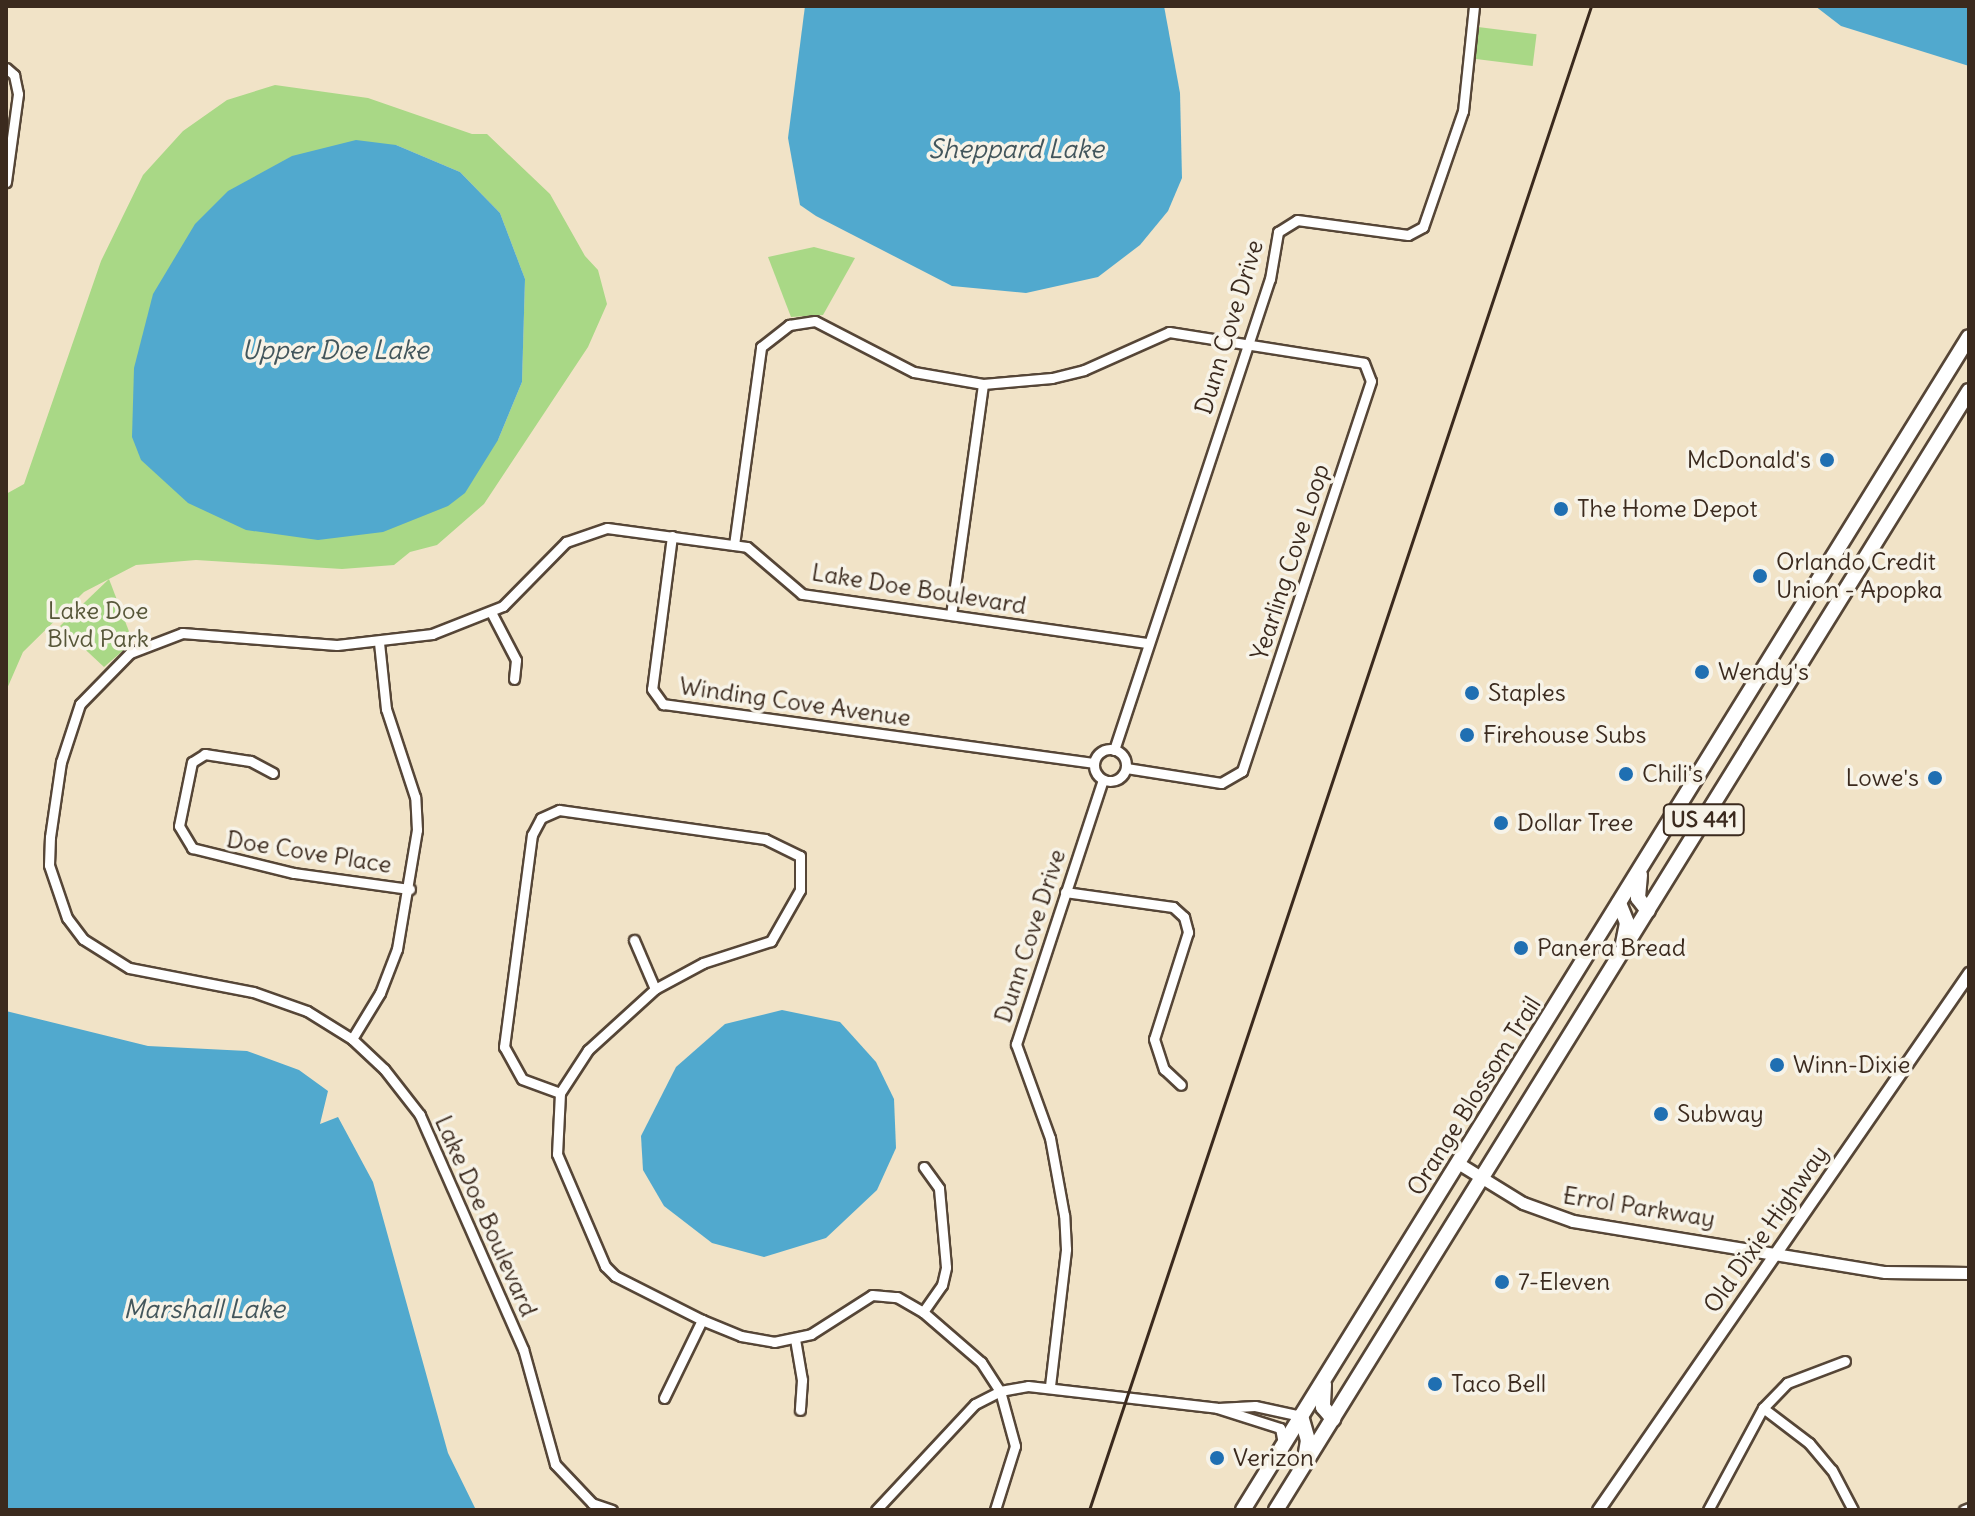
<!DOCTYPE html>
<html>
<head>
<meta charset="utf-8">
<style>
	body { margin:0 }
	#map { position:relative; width:1975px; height:1516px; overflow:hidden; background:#f1e3c7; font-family:Delius,sans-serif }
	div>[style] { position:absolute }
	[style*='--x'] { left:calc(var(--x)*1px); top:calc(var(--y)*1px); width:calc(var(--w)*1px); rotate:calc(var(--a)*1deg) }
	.green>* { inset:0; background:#a9d886; transform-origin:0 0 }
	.water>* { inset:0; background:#51a9ce }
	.roads { filter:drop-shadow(2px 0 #564637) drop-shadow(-2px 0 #564637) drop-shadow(0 2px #564637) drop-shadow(0 -2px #564637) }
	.minor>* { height:9px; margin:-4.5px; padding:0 4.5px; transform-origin:4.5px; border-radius:4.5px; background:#fff }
	.minor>.ring { margin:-4.5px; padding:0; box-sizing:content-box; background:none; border:9px solid #fff; border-radius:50% }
	.tertiary>* { height:11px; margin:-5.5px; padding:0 5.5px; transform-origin:5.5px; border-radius:5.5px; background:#fff }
	.primary>* { height:14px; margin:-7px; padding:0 7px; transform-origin:7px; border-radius:7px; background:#fff }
	.rail>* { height:3px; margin:-1.5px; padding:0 1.5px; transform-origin:1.5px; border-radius:1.5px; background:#3b2a1e }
	.dots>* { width:22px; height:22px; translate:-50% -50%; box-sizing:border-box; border:4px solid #f7f3e8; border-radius:50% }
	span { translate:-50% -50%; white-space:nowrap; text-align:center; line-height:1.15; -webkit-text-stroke:7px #f7f3e8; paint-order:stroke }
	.shield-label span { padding:2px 6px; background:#f7f3e8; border:2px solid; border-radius:6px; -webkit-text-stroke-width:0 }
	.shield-label { font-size:22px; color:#3b2a1e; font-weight:700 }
	.street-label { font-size:24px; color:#3b2a1e }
	.poi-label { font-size:24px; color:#3b2a1e }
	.right { translate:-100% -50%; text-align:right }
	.left { translate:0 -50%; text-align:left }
	.park-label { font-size:24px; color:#565638 }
	.water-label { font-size:26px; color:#43565c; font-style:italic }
	.frame { position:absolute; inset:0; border:8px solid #3b2a1e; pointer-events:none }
</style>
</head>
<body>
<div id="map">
	<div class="green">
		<i style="left:1478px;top:27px;width:59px;height:32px;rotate:7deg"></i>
		<i style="clip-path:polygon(evenodd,275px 85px,368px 98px,472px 134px,487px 134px,550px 194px,585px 256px,598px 270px,607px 304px,588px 347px,484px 504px,437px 545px,410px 552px,394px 565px,342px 569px,196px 560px,136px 565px,84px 592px,23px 652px,6px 691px,6px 494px,24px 484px,101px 261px,143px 175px,183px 131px,227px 100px,275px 85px,396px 145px,460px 172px,500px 213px,525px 279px,522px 382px,498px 440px,396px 145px)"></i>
		<i style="clip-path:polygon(814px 247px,855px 258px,823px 315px,791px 317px,768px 257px)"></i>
		<i style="clip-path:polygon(109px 579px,133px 642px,104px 667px,60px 626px)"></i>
	</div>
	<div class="water">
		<i style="clip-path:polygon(805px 6px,1164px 6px,1180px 93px,1182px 178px,1168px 211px,1140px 245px,1098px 277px,1026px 293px,952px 286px,816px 216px,800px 205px,788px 138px)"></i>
		<i style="clip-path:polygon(1815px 6px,1969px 6px,1969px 66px,1841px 26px)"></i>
		<i style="clip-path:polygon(356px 140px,396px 145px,460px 172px,500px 213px,525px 279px,522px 382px,498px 440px,465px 493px,448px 506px,383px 532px,318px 540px,246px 530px,188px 503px,141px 460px,132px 437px,134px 368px,153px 294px,195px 224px,228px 191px,292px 156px)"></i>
		<i style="clip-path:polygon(782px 1010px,840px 1022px,876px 1062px,894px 1099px,896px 1148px,877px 1190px,826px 1238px,764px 1257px,712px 1243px,664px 1206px,643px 1170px,641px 1136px,676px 1067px,725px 1024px)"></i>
		<i style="clip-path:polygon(6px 1011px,148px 1046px,247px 1051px,299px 1070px,328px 1091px,320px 1124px,338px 1117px,373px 1182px,448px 1453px,476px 1510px,6px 1510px)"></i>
	</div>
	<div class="roads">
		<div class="minor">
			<i style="--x:6;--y:68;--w:11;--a:41"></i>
			<i style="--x:14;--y:75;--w:19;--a:78"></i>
			<i style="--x:18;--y:94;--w:89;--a:97.8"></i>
			<i style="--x:672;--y:536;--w:154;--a:97.4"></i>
			<i style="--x:652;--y:689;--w:19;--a:54"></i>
			<i style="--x:663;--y:704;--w:435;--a:7.8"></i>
			<i style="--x:734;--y:545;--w:200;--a:-82.2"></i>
			<i style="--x:761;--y:347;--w:36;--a:-38"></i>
			<i style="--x:789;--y:325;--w:26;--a:-9"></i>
			<i style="--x:815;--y:321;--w:111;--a:27.3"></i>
			<i style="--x:914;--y:372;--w:70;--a:9.9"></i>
			<i style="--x:983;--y:384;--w:69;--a:-5"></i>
			<i style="--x:1052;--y:378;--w:33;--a:-14"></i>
			<i style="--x:1084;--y:370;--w:93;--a:-24.1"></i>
			<i style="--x:1169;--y:332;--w:197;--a:9"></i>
			<i style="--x:1364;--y:363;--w:19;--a:69"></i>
			<i style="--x:1371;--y:381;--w:411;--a:108.3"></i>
			<i style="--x:1242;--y:771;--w:24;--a:150"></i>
			<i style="--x:1221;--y:783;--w:96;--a:-171"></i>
			<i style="--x:491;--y:612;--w:54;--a:62.5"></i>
			<i style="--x:516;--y:660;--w:19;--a:96"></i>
			<i style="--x:951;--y:615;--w:233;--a:-82.1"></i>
			<i class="ring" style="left:1094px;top:749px;width:23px;height:23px"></i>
			<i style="--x:1114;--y:750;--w:496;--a:-71.7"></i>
			<i style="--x:1270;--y:279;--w:48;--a:-80.3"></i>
			<i style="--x:1278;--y:232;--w:22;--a:-32"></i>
			<i style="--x:1297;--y:220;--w:112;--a:7.7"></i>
			<i style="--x:1408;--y:235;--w:17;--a:-28"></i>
			<i style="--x:1423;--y:227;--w:123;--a:-71"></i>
			<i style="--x:1463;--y:111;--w:106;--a:-84"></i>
			<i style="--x:273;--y:773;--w:26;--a:-152"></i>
			<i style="--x:250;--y:761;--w:46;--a:-171.2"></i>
			<i style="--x:205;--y:754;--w:15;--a:148"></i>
			<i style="--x:192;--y:762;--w:65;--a:101.5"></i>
			<i style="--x:179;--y:826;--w:26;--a:59"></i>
			<i style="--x:192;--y:848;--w:105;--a:13.8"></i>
			<i style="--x:294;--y:873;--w:117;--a:7.9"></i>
			<i style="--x:1065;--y:892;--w:109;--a:7.9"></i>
			<i style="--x:1173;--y:907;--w:15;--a:42"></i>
			<i style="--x:1184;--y:917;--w:16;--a:75"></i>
			<i style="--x:1188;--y:932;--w:112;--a:107.6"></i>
			<i style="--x:1154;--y:1039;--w:32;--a:72"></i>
			<i style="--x:1164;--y:1069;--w:23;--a:43"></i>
			<i style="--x:634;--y:940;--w:53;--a:66.8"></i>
			<i style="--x:352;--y:1039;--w:54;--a:-58.7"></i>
			<i style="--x:380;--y:993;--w:47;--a:-68.9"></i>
			<i style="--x:397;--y:949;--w:121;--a:-80.5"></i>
			<i style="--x:417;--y:830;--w:33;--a:-93"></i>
			<i style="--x:415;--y:797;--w:93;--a:-108.2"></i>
			<i style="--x:386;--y:709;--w:67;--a:-96"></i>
			<i style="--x:560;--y:1093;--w:40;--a:-159.8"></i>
			<i style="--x:522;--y:1079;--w:37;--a:-119"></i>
			<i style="--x:504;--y:1047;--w:214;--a:-82.5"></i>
			<i style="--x:532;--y:835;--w:19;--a:-62"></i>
			<i style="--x:541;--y:818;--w:20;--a:-24"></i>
			<i style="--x:559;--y:810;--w:208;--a:8"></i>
			<i style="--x:765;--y:839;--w:39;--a:26"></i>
			<i style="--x:800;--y:856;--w:34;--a:90"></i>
			<i style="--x:800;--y:890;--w:59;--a:119.6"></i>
			<i style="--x:771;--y:941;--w:71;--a:162.1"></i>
			<i style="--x:703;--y:963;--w:55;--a:151.6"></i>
			<i style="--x:655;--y:989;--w:91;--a:137.7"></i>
			<i style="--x:588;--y:1050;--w:51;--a:123.1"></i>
			<i style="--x:560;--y:1093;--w:61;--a:92.8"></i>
			<i style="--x:557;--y:1154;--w:122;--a:66.8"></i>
			<i style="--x:605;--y:1266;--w:14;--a:45"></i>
			<i style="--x:615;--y:1276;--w:97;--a:26.8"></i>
			<i style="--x:702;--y:1320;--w:42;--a:22.3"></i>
			<i style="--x:741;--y:1336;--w:34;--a:10"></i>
			<i style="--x:774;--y:1342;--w:38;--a:-12"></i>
			<i style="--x:811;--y:1334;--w:72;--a:-32.6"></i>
			<i style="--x:872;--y:1295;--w:25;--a:5"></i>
			<i style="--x:897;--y:1297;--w:30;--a:30"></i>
			<i style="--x:923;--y:1312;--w:77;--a:40.8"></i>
			<i style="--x:981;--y:1362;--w:35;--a:57"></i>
			<i style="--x:1000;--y:1391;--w:57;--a:74.7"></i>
			<i style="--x:1015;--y:1446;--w:67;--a:107.4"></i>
			<i style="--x:923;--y:1312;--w:33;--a:-55"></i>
			<i style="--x:942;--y:1285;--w:18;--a:-77"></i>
			<i style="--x:946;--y:1267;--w:79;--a:-95.1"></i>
			<i style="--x:939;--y:1188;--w:26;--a:-126"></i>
			<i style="--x:795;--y:1339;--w:42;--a:80.3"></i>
			<i style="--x:802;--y:1380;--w:30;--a:94"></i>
			<i style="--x:1050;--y:1386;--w:138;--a:-83.3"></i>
			<i style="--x:1066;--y:1249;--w:34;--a:-93"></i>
			<i style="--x:1064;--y:1215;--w:78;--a:-100.3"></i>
			<i style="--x:1050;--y:1138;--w:100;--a:-109.9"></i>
			<i style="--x:1016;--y:1044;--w:278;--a:-71.8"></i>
			<i style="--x:664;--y:1398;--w:87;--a:-64"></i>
			<i style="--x:1218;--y:1408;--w:37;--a:-3"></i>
			<i style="--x:1255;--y:1406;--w:47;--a:12.3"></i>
			<i style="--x:1763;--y:1408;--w:58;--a:37.3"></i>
			<i style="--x:1809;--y:1443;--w:35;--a:50"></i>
			<i style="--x:1832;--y:1470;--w:45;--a:62.3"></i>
			<i style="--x:612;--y:1510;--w:21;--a:-161"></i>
			<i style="--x:592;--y:1503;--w:54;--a:-133.5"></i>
			<i style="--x:555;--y:1464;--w:119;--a:-105.5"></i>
			<i style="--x:523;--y:1349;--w:256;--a:-113.8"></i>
			<i style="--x:420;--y:1115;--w:58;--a:-128"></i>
			<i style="--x:384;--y:1069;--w:44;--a:-136.8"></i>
			<i style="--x:352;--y:1039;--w:53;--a:-148.1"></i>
			<i style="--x:307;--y:1011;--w:57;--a:-160.6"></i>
			<i style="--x:253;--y:992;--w:126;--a:-169"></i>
			<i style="--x:129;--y:968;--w:54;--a:-147.8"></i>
			<i style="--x:83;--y:939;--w:26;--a:-127"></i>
			<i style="--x:67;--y:918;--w:56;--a:-108.8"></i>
			<i style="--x:49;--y:865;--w:28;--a:-88"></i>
			<i style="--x:50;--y:837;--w:76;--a:-81.7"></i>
			<i style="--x:61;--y:762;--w:61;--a:-71.9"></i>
			<i style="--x:80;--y:704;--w:71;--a:-45.6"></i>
			<i style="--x:130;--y:653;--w:56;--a:-21"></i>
			<i style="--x:182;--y:633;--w:155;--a:4.4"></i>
			<i style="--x:337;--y:645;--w:96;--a:-6.6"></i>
			<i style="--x:432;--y:634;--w:76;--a:-21.5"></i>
			<i style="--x:503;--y:606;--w:90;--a:-45.5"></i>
			<i style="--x:566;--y:542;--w:43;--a:-18.9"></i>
			<i style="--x:607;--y:528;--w:141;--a:7.7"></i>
			<i style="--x:747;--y:547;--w:72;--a:40.5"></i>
			<i style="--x:802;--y:594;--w:349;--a:8.1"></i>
			<i style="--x:876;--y:1510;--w:145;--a:-47"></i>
			<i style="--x:975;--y:1404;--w:28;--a:-27"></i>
			<i style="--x:1000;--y:1391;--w:28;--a:-10"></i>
			<i style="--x:1028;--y:1386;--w:190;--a:6.6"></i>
			<i style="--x:1217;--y:1408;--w:66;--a:17.6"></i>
			<i style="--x:1280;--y:1428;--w:16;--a:79"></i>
			<i style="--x:1708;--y:1510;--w:116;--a:-61.7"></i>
			<i style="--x:1763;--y:1408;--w:35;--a:-46"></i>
			<i style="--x:1787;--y:1383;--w:62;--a:-20.8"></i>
			<i style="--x:1964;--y:1510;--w:5;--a:-22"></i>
		</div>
		<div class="tertiary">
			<i style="--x:1458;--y:1163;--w:76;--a:31.6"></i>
			<i style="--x:1523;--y:1203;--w:53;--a:19.8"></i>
			<i style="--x:1573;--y:1221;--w:316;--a:9.3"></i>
			<i style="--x:1885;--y:1272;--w:84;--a:0.7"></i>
			<i style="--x:1598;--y:1510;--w:653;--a:-55.36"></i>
		</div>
		<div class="primary">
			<i style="--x:1640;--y:875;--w:23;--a:95"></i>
			<i style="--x:1638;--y:898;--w:16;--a:52"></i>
			<i style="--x:1619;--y:903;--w:22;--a:68"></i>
			<i style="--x:1627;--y:923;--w:21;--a:101"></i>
			<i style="--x:1324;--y:1385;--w:22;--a:93"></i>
			<i style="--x:1323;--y:1407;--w:16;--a:50"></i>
			<i style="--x:1301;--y:1416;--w:25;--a:74"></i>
			<i style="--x:1308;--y:1440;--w:19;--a:99"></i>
			<i style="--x:1243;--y:1510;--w:1379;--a:-58.25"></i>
			<i style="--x:1276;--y:1510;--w:1316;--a:-58.23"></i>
		</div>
	</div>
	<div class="rail">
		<i style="--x:1089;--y:1510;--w:1586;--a:-71.54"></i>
	</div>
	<div class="dots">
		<i style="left:1827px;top:460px;background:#1f6fb2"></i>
		<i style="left:1561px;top:509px;background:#1f6fb2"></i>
		<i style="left:1760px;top:576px;background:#1f6fb2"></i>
		<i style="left:1702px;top:672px;background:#1f6fb2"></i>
		<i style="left:1472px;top:693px;background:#1f6fb2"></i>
		<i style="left:1467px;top:735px;background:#1f6fb2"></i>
		<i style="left:1626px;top:774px;background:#1f6fb2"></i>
		<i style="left:1935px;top:778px;background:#1f6fb2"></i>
		<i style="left:1501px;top:823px;background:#1f6fb2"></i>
		<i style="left:1521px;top:948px;background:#1f6fb2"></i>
		<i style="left:1777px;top:1065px;background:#1f6fb2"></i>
		<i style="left:1661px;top:1114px;background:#1f6fb2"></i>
		<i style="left:1502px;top:1282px;background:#1f6fb2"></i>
		<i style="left:1435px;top:1384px;background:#1f6fb2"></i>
		<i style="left:1217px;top:1458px;background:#1f6fb2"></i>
	</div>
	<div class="shield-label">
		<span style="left:1704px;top:820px">US 441</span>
	</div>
	<div class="street-label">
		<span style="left:1229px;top:327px;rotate:-73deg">Dunn Cove Drive</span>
		<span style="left:1290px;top:562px;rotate:-72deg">Yearling Cove Loop</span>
		<span style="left:919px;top:589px;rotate:9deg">Lake Doe Boulevard</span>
		<span style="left:795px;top:702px;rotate:8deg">Winding Cove Avenue</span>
		<span style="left:309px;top:852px;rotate:9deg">Doe Cove Place</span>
		<span style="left:1030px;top:936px;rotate:-72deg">Dunn Cove Drive</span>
		<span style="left:1474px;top:1096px;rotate:-58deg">Orange Blossom Trail</span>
		<span style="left:1639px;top:1207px;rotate:9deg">Errol Parkway</span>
		<span style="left:486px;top:1216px;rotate:66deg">Lake Doe Boulevard</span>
		<span style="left:1766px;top:1229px;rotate:-55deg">Old Dixie Highway</span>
	</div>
	<div class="poi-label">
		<span class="right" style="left:1811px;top:460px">McDonald's</span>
		<span class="left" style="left:1577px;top:509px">The Home Depot</span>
		<span class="left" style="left:1776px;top:576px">Orlando Credit<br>Union - Apopka</span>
		<span class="left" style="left:1718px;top:672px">Wendy's</span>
		<span class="left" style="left:1488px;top:693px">Staples</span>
		<span class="left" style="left:1483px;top:735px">Firehouse Subs</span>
		<span class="left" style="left:1642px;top:774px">Chili's</span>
		<span class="right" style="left:1919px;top:778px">Lowe's</span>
		<span class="left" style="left:1517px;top:823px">Dollar Tree</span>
		<span class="left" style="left:1537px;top:948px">Panera Bread</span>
		<span class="left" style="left:1793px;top:1065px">Winn-Dixie</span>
		<span class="left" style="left:1677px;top:1114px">Subway</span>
		<span class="left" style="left:1518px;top:1282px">7-Eleven</span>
		<span class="left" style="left:1451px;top:1384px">Taco Bell</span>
		<span class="left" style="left:1233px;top:1458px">Verizon</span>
	</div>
	<div class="park-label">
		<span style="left:98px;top:625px">Lake Doe<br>Blvd Park</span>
	</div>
	<div class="water-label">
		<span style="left:1016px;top:149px">Sheppard Lake</span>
		<span style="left:335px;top:350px">Upper Doe Lake</span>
		<span style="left:204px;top:1309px">Marshall Lake</span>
	</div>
	<div class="frame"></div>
</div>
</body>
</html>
